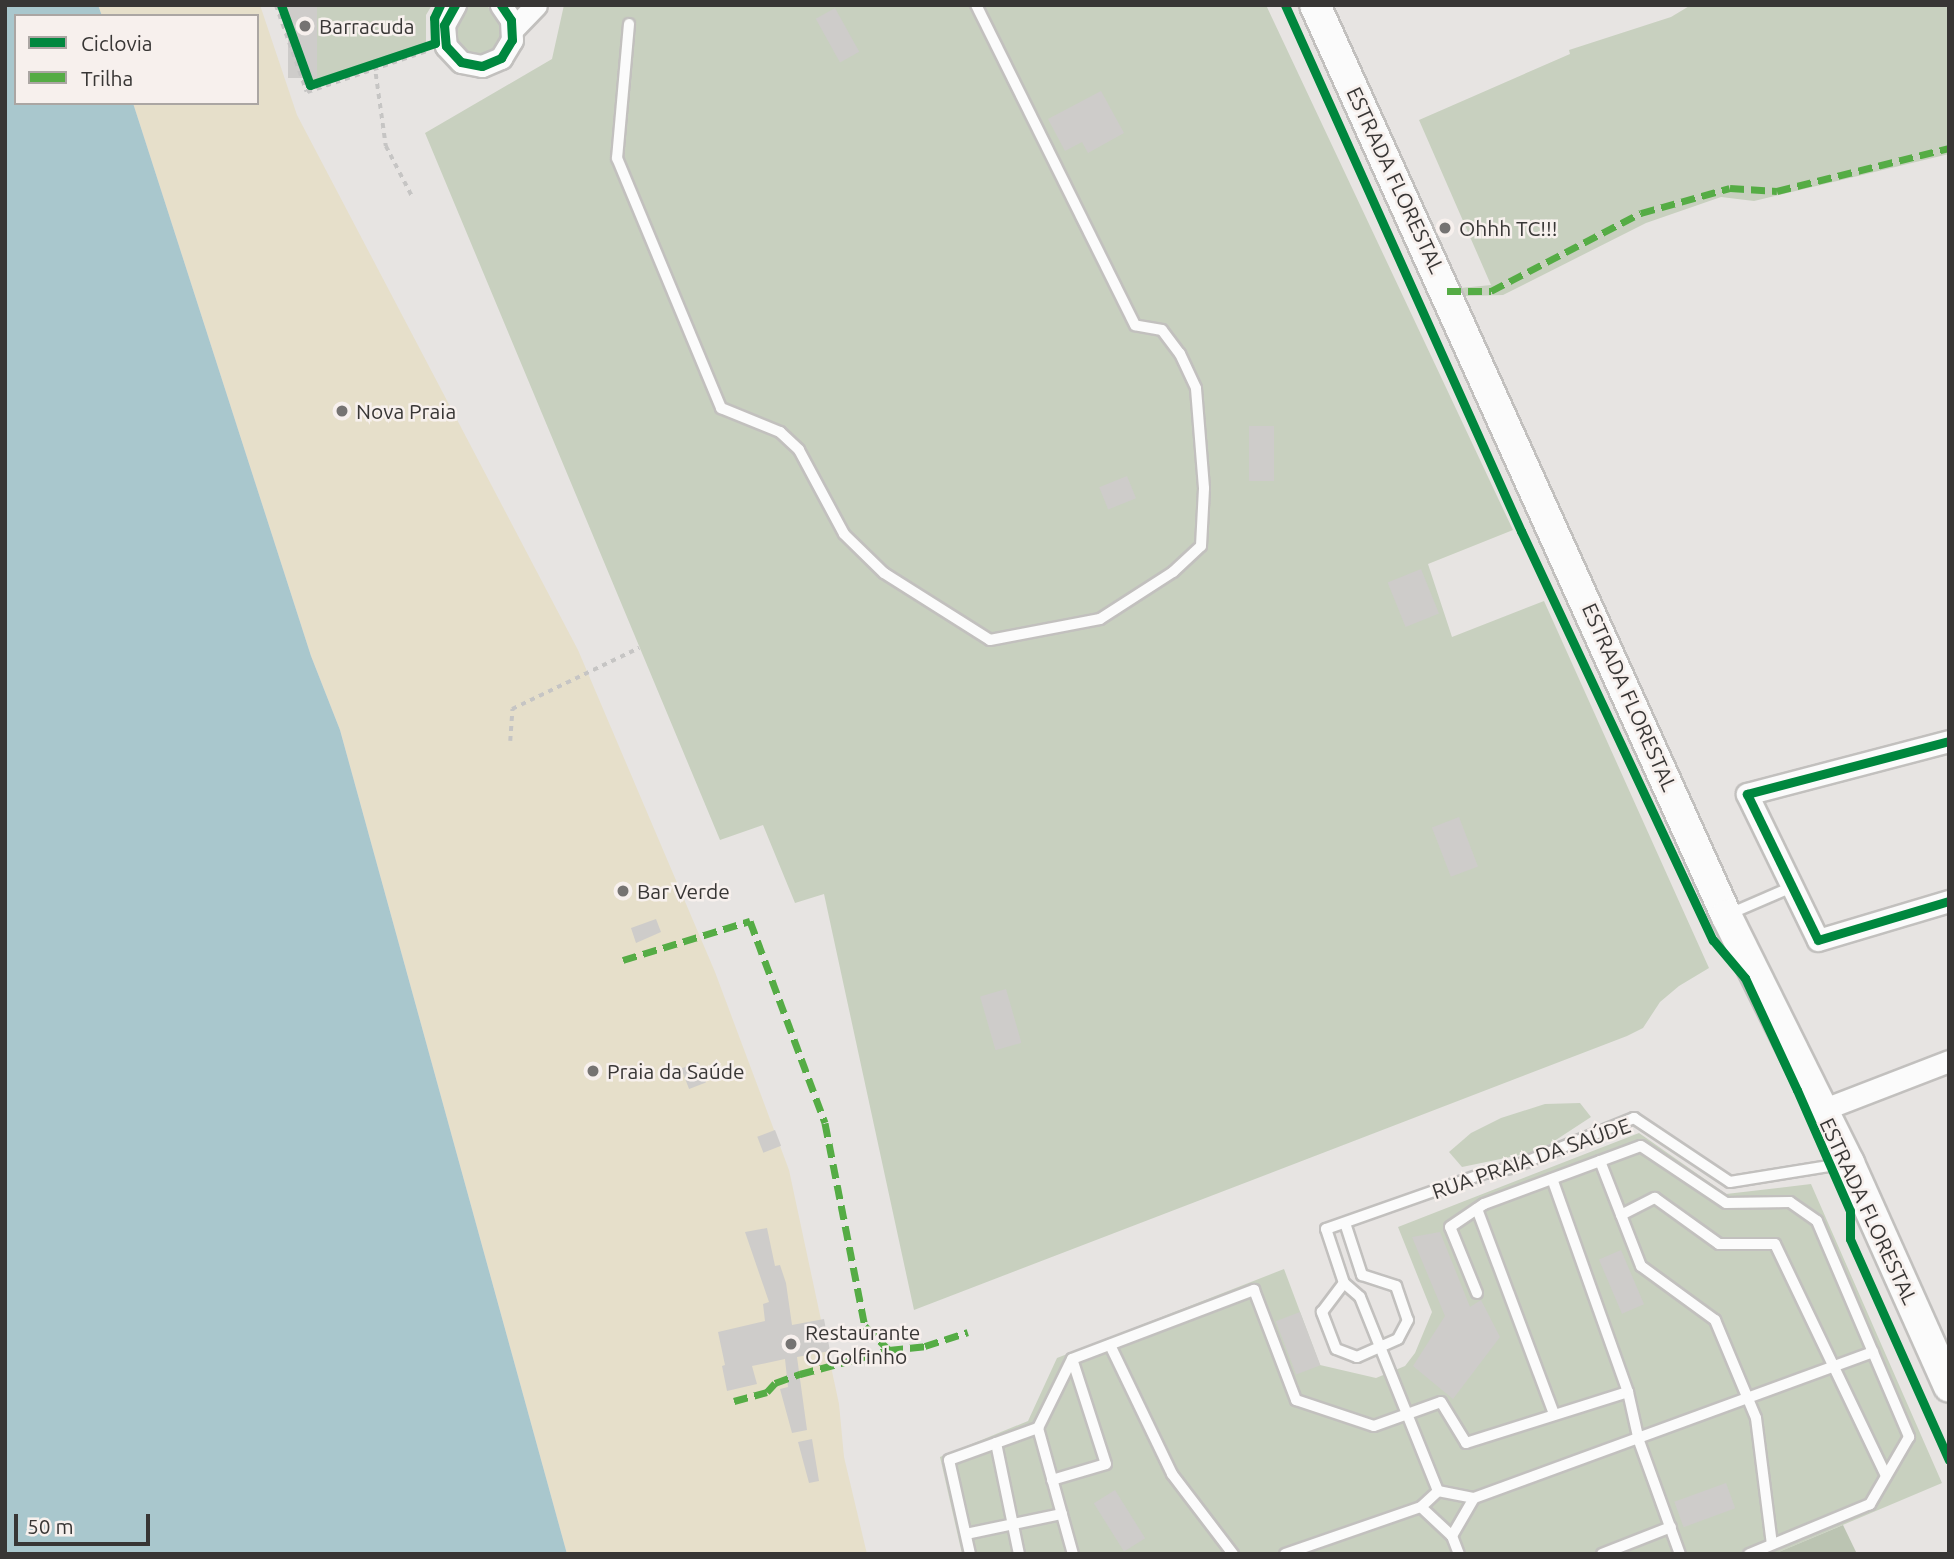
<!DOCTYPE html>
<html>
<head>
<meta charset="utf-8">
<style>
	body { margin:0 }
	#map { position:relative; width:1954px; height:1559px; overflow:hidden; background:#e7e4e2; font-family:Ubuntu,sans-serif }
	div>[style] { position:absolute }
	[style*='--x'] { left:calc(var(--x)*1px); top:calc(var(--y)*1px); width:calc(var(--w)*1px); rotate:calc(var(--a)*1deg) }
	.green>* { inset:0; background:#c8d0bf }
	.round { border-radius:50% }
	.forest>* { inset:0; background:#bbc4b2 }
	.sand>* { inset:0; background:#e6dfca }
	.water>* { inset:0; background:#a9c7cd }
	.building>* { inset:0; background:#ceccca; transform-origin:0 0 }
	.path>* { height:3.5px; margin-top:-1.75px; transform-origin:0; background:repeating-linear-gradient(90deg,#c6c5c4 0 5px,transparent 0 10px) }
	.roads { filter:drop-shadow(2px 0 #c2c0be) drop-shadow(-2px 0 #c2c0be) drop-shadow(0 2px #c2c0be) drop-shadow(0 -2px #c2c0be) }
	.service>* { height:10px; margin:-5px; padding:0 5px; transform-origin:5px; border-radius:5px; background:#fbfbfb }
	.minor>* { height:21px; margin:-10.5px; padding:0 10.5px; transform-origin:10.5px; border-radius:10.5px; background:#fbfbfb }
	.secondary>* { height:30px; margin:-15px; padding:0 15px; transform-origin:15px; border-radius:15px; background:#fbfbfb }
	.quiet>* { height:7px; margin-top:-3.5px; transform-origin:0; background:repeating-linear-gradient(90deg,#55ac45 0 14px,transparent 0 21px) }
	.cycleway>* { height:9px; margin:-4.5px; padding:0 4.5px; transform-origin:4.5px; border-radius:4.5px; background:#00873e }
	.dots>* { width:19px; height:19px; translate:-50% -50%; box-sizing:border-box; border:4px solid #f7f0ed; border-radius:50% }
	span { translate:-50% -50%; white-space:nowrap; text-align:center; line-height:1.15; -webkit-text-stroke:5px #f7f0ed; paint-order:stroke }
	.poi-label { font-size:21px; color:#383635 }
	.left { translate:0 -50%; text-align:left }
	.street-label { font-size:21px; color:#383635 }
	.frame { position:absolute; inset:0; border:7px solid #383635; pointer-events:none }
	.legend { position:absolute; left:14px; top:14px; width:245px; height:91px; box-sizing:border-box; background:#f7f0ed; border:2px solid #aba6a3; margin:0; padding:9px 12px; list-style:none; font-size:21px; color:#383635 }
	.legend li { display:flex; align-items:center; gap:14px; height:35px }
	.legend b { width:35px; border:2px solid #aba6a3 }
	.scale { position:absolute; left:14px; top:1514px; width:136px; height:32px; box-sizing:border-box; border:4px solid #383635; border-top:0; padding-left:9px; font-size:21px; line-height:24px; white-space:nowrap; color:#383635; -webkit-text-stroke:5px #f7f0ed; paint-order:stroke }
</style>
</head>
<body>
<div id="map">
	<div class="green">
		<i style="clip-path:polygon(285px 5px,432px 5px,426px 15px,426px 43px,312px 81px)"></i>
		<i style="clip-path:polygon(564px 5px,1266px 5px,1513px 530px,1428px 564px,1452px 637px,1544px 601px,1709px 968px,1679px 986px,1660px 1002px,1643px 1028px,1627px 1036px,914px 1310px,824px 894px,795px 903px,763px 825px,720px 840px,425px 133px,552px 59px)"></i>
		<i style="clip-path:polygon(1691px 5px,1949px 5px,1949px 154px,1754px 201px,1721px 197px,1646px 223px,1503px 295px,1464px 296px,1461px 288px,1491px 285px,1419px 120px,1570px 54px,1569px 50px,1671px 17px)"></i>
		<i class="round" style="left:452px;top:5px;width:52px;height:52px"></i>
		<i style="clip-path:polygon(1580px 1103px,1591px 1117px,1539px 1151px,1462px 1167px,1449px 1152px,1471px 1133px,1501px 1118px,1545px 1104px)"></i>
		<i style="clip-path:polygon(1639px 1133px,1726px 1194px,1811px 1184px,1942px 1483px,1774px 1554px,962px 1554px,940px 1457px,1028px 1421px,1057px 1358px,1284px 1269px,1320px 1365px,1376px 1378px,1405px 1366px,1415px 1353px,1432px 1312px,1398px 1227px)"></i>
	</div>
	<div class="forest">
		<i style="clip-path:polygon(1843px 1525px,1857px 1554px,1774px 1554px)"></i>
	</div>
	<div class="sand">
		<i style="clip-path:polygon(98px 5px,260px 5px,297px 115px,578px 650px,715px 972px,789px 1170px,839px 1404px,844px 1457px,867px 1554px,567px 1554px,340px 730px,311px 656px,133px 103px,257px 103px,257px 16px,102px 16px)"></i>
	</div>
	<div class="water">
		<i style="clip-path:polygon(5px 5px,98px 5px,102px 16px,16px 16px,16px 103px,133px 103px,311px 656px,340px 730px,567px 1554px,5px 1554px)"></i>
	</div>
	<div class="building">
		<i style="left:288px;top:5px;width:29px;height:73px"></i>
		<i style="left:835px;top:8px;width:50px;height:22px;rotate:61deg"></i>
		<i style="clip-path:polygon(1101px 91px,1124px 133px,1088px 153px,1082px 142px,1065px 151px,1048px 119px)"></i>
		<i style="left:1249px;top:426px;width:25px;height:55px"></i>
		<i style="left:1127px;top:476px;width:24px;height:30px;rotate:68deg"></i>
		<i style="left:1421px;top:569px;width:48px;height:36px;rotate:68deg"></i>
		<i style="left:1459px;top:817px;width:53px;height:29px;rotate:69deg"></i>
		<i style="clip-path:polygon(656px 919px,661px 932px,636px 943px,631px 928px)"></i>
		<i style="left:1006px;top:989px;width:56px;height:27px;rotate:74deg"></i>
		<i style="left:698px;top:1062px;width:22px;height:18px;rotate:69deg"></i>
		<i style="left:775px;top:1130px;width:17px;height:19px;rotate:69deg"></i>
		<i style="clip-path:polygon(767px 1228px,775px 1266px,780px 1265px,786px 1283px,792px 1325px,824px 1319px,830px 1351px,797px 1357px,807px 1430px,792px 1433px,780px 1389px,788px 1387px,785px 1359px,752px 1366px,757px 1384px,727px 1391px,722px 1366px,725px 1365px,718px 1332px,765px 1321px,763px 1304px,769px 1302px,745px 1232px)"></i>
		<i style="clip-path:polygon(1440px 1232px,1470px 1307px,1481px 1300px,1500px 1337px,1453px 1399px,1413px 1366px,1445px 1316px,1412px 1237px)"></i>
		<i style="left:1621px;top:1250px;width:59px;height:24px;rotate:67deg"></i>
		<i style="left:1300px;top:1312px;width:57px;height:26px;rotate:69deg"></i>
		<i style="clip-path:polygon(812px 1439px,819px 1481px,809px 1483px,798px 1442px)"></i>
		<i style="left:1726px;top:1483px;width:27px;height:55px;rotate:70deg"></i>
		<i style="left:1115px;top:1490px;width:57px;height:25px;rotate:58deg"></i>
	</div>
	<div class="path">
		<i style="--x:276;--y:5;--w:92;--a:70.4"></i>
		<i style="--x:307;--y:92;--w:127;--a:-18.9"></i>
		<i style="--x:376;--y:74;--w:73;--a:82.1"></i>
		<i style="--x:386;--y:146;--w:59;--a:62.6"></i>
		<i style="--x:510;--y:741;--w:32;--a:-86"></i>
		<i style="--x:512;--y:709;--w:141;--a:-25.7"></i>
	</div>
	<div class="roads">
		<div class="service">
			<i style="--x:629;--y:24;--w:135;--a:95.1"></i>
			<i style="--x:617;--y:158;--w:271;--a:67.4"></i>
			<i style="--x:721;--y:408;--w:64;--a:22.1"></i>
			<i style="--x:780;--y:432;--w:26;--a:43"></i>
			<i style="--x:799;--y:450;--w:95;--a:61.8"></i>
			<i style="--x:844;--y:534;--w:56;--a:44.3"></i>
			<i style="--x:884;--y:573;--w:125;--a:32.3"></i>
			<i style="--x:990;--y:640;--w:112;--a:-10.8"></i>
			<i style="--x:1100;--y:619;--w:87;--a:-32.8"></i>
			<i style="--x:1173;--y:572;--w:38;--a:-43"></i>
			<i style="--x:1201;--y:546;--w:58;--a:-87"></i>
			<i style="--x:1204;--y:488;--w:100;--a:-94.6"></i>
			<i style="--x:1196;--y:388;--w:38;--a:-115"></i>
			<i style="--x:1180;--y:354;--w:30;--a:-127"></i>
			<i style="--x:1162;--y:330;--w:27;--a:-170"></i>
			<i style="--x:1135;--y:325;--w:357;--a:-116.4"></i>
			<i style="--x:1727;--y:915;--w:71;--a:-23.3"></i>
			<i style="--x:1600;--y:1161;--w:113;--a:68.7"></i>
			<i style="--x:1641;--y:1266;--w:92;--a:36.1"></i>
			<i style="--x:1715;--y:1320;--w:106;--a:67.3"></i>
			<i style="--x:1756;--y:1418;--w:127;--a:82.8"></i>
			<i style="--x:1477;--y:1209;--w:219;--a:69.4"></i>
			<i style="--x:1621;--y:1215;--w:38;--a:-27"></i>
			<i style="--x:1655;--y:1198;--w:79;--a:35.7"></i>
			<i style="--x:1719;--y:1244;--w:56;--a:0"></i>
			<i style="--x:1775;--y:1244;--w:257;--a:64.4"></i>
			<i style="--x:1345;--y:1223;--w:55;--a:71.9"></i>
			<i style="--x:1362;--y:1275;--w:36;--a:18"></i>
			<i style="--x:1396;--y:1286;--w:36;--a:71"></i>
			<i style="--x:1408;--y:1320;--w:21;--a:118"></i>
			<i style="--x:1398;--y:1339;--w:45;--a:156.3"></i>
			<i style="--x:1357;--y:1357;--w:22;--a:-159"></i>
			<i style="--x:1336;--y:1349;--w:40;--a:-111"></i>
			<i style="--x:1322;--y:1312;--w:36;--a:-53"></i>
			<i style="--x:1344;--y:1283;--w:57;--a:-108.4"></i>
			<i style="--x:1326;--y:1229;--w:169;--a:-19.4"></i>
			<i style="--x:1485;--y:1173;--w:26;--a:-11"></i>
			<i style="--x:1511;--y:1168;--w:133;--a:-22.1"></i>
			<i style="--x:1634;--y:1118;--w:115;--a:33.7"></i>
			<i style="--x:1730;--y:1182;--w:119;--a:-9.2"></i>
			<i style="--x:1344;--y:1283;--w:21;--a:41"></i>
			<i style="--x:1360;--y:1297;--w:209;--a:68.1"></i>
			<i style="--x:1477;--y:1293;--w:71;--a:-112.2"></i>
			<i style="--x:1450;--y:1227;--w:41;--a:-34.1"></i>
			<i style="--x:1484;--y:1204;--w:167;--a:-20.3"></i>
			<i style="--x:1641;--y:1146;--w:102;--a:33.8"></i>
			<i style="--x:1726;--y:1203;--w:64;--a:-0.9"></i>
			<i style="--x:1790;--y:1202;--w:33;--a:35"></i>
			<i style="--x:1817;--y:1221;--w:235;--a:66.9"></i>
			<i style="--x:1909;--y:1437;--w:78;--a:120.2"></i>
			<i style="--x:1870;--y:1504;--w:131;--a:157.5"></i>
			<i style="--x:1110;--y:1345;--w:143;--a:64.3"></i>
			<i style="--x:1172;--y:1474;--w:101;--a:52.7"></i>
			<i style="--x:1628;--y:1392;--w:50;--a:77.3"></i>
			<i style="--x:1639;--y:1441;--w:120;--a:70.1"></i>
			<i style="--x:1038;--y:1428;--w:131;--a:74.5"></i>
			<i style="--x:996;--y:1443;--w:113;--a:78.3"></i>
			<i style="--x:1052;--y:1480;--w:56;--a:-16.5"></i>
			<i style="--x:1106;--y:1464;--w:110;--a:-107.9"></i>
			<i style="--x:1438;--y:1491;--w:37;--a:11"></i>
			<i style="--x:1474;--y:1498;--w:44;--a:120.1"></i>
			<i style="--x:1452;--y:1536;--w:42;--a:-136.9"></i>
			<i style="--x:1421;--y:1507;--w:23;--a:-43"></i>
			<i style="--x:1474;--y:1498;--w:425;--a:-20.1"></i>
			<i style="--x:966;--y:1534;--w:98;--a:-11.8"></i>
			<i style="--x:1452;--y:1536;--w:19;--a:69"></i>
			<i style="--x:970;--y:1554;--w:96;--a:-102.6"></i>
			<i style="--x:949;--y:1460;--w:95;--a:-19.8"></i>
			<i style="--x:1038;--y:1428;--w:77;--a:-63.8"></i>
			<i style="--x:1072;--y:1359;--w:195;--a:-20.8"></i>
			<i style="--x:1254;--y:1290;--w:118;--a:69.1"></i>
			<i style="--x:1296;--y:1400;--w:82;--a:18.4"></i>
			<i style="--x:1374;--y:1426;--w:71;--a:-19.7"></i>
			<i style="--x:1441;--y:1402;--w:48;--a:58.6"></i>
			<i style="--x:1466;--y:1443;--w:170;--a:-17.5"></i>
			<i style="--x:1628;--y:1392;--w:226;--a:-109.6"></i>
			<i style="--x:1285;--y:1554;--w:144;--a:-19.1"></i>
			<i style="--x:1602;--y:1554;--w:74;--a:-21.4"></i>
		</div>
		<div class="minor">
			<i style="--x:455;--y:5;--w:23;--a:119"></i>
			<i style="--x:444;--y:25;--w:21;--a:85"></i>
			<i style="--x:446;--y:46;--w:22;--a:47"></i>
			<i style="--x:461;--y:62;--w:21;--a:11"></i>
			<i style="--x:482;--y:66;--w:21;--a:-23"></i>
			<i style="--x:501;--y:58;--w:21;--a:-59"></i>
			<i style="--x:512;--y:40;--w:20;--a:-93"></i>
			<i style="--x:511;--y:20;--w:18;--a:-124"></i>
			<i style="--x:513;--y:29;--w:33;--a:-46"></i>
			<i style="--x:1949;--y:741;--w:209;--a:165.3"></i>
			<i style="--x:1747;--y:794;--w:162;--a:64.1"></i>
			<i style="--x:1818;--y:940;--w:137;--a:-16.6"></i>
			<i style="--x:1822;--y:1110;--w:136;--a:-21.1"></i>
		</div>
		<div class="secondary">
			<i style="--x:1315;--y:5;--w:999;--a:65.69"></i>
			<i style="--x:1726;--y:915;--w:277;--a:63.6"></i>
			<i style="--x:1849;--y:1163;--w:245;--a:65.9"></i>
		</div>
	</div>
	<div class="quiet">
		<i style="--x:1447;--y:291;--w:44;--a:0"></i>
		<i style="--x:1491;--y:291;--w:169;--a:-27.5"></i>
		<i style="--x:1641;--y:213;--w:92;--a:-15.7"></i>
		<i style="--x:1730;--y:188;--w:47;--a:3.7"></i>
		<i style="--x:1777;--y:191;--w:177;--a:-14"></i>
		<i style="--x:623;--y:960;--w:133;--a:-17.1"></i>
		<i style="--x:750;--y:921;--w:215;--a:69.6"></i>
		<i style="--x:825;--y:1123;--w:207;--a:78.9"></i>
		<i style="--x:865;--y:1326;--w:34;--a:45"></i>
		<i style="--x:889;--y:1350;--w:36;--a:-6"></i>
		<i style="--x:925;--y:1346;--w:45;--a:-18"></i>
		<i style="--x:734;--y:1401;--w:34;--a:-15"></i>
		<i style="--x:767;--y:1392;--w:12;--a:-48"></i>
		<i style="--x:775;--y:1383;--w:27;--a:-20"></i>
		<i style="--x:800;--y:1374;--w:92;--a:-15.1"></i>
	</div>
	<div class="cycleway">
		<i style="--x:281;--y:5;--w:85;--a:70.1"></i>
		<i style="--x:310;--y:85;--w:132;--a:-18.6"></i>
		<i style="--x:435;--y:43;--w:25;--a:-92"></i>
		<i style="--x:434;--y:18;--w:14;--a:-65"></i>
		<i style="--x:455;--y:5;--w:23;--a:119"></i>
		<i style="--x:444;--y:25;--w:21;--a:85"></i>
		<i style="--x:446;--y:46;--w:22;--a:47"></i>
		<i style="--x:461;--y:62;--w:21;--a:11"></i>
		<i style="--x:482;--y:66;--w:21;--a:-23"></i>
		<i style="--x:501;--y:58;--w:21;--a:-59"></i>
		<i style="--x:512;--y:40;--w:20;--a:-93"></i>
		<i style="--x:511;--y:20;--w:18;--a:-124"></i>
		<i style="--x:1285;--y:5;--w:577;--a:65.84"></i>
		<i style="--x:1521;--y:531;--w:452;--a:64.9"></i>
		<i style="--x:1713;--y:940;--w:50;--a:49.9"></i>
		<i style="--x:1745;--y:978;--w:123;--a:65.1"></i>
		<i style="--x:1797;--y:1090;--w:132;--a:66.3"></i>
		<i style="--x:1850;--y:1211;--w:28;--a:90"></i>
		<i style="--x:1850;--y:1239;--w:242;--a:65.9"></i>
		<i style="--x:1949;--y:741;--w:209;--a:165.3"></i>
		<i style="--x:1747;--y:794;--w:162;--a:64.1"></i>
		<i style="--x:1818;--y:940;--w:137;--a:-16.6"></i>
	</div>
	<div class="dots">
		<i style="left:305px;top:26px;background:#757372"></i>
		<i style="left:1445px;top:228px;background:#757372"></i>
		<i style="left:342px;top:411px;background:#757372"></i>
		<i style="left:623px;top:891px;background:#757372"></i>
		<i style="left:593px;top:1071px;background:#757372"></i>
		<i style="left:791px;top:1344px;background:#757372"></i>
	</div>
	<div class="poi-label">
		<span class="left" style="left:319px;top:26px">Barracuda</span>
		<span class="left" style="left:1459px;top:228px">Ohhh TC!!!</span>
		<span class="left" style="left:356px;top:411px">Nova Praia</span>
		<span class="left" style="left:637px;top:891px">Bar Verde</span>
		<span class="left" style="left:607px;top:1071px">Praia da Saúde</span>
		<span class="left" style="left:805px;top:1344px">Restaurante<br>O Golfinho</span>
	</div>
	<div class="street-label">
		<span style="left:1396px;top:180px;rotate:65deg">ESTRADA FLORESTAL</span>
		<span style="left:1630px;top:697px;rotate:66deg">ESTRADA FLORESTAL</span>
		<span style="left:1531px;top:1158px;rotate:-19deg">RUA PRAIA DA SAÚDE</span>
		<span style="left:1869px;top:1211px;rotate:65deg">ESTRADA FLORESTAL</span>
	</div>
	<div class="frame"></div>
	<ul class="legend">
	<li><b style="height:9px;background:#00873e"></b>Ciclovia</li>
	<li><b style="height:9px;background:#55ac45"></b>Trilha</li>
	</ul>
	<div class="scale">50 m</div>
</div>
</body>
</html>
